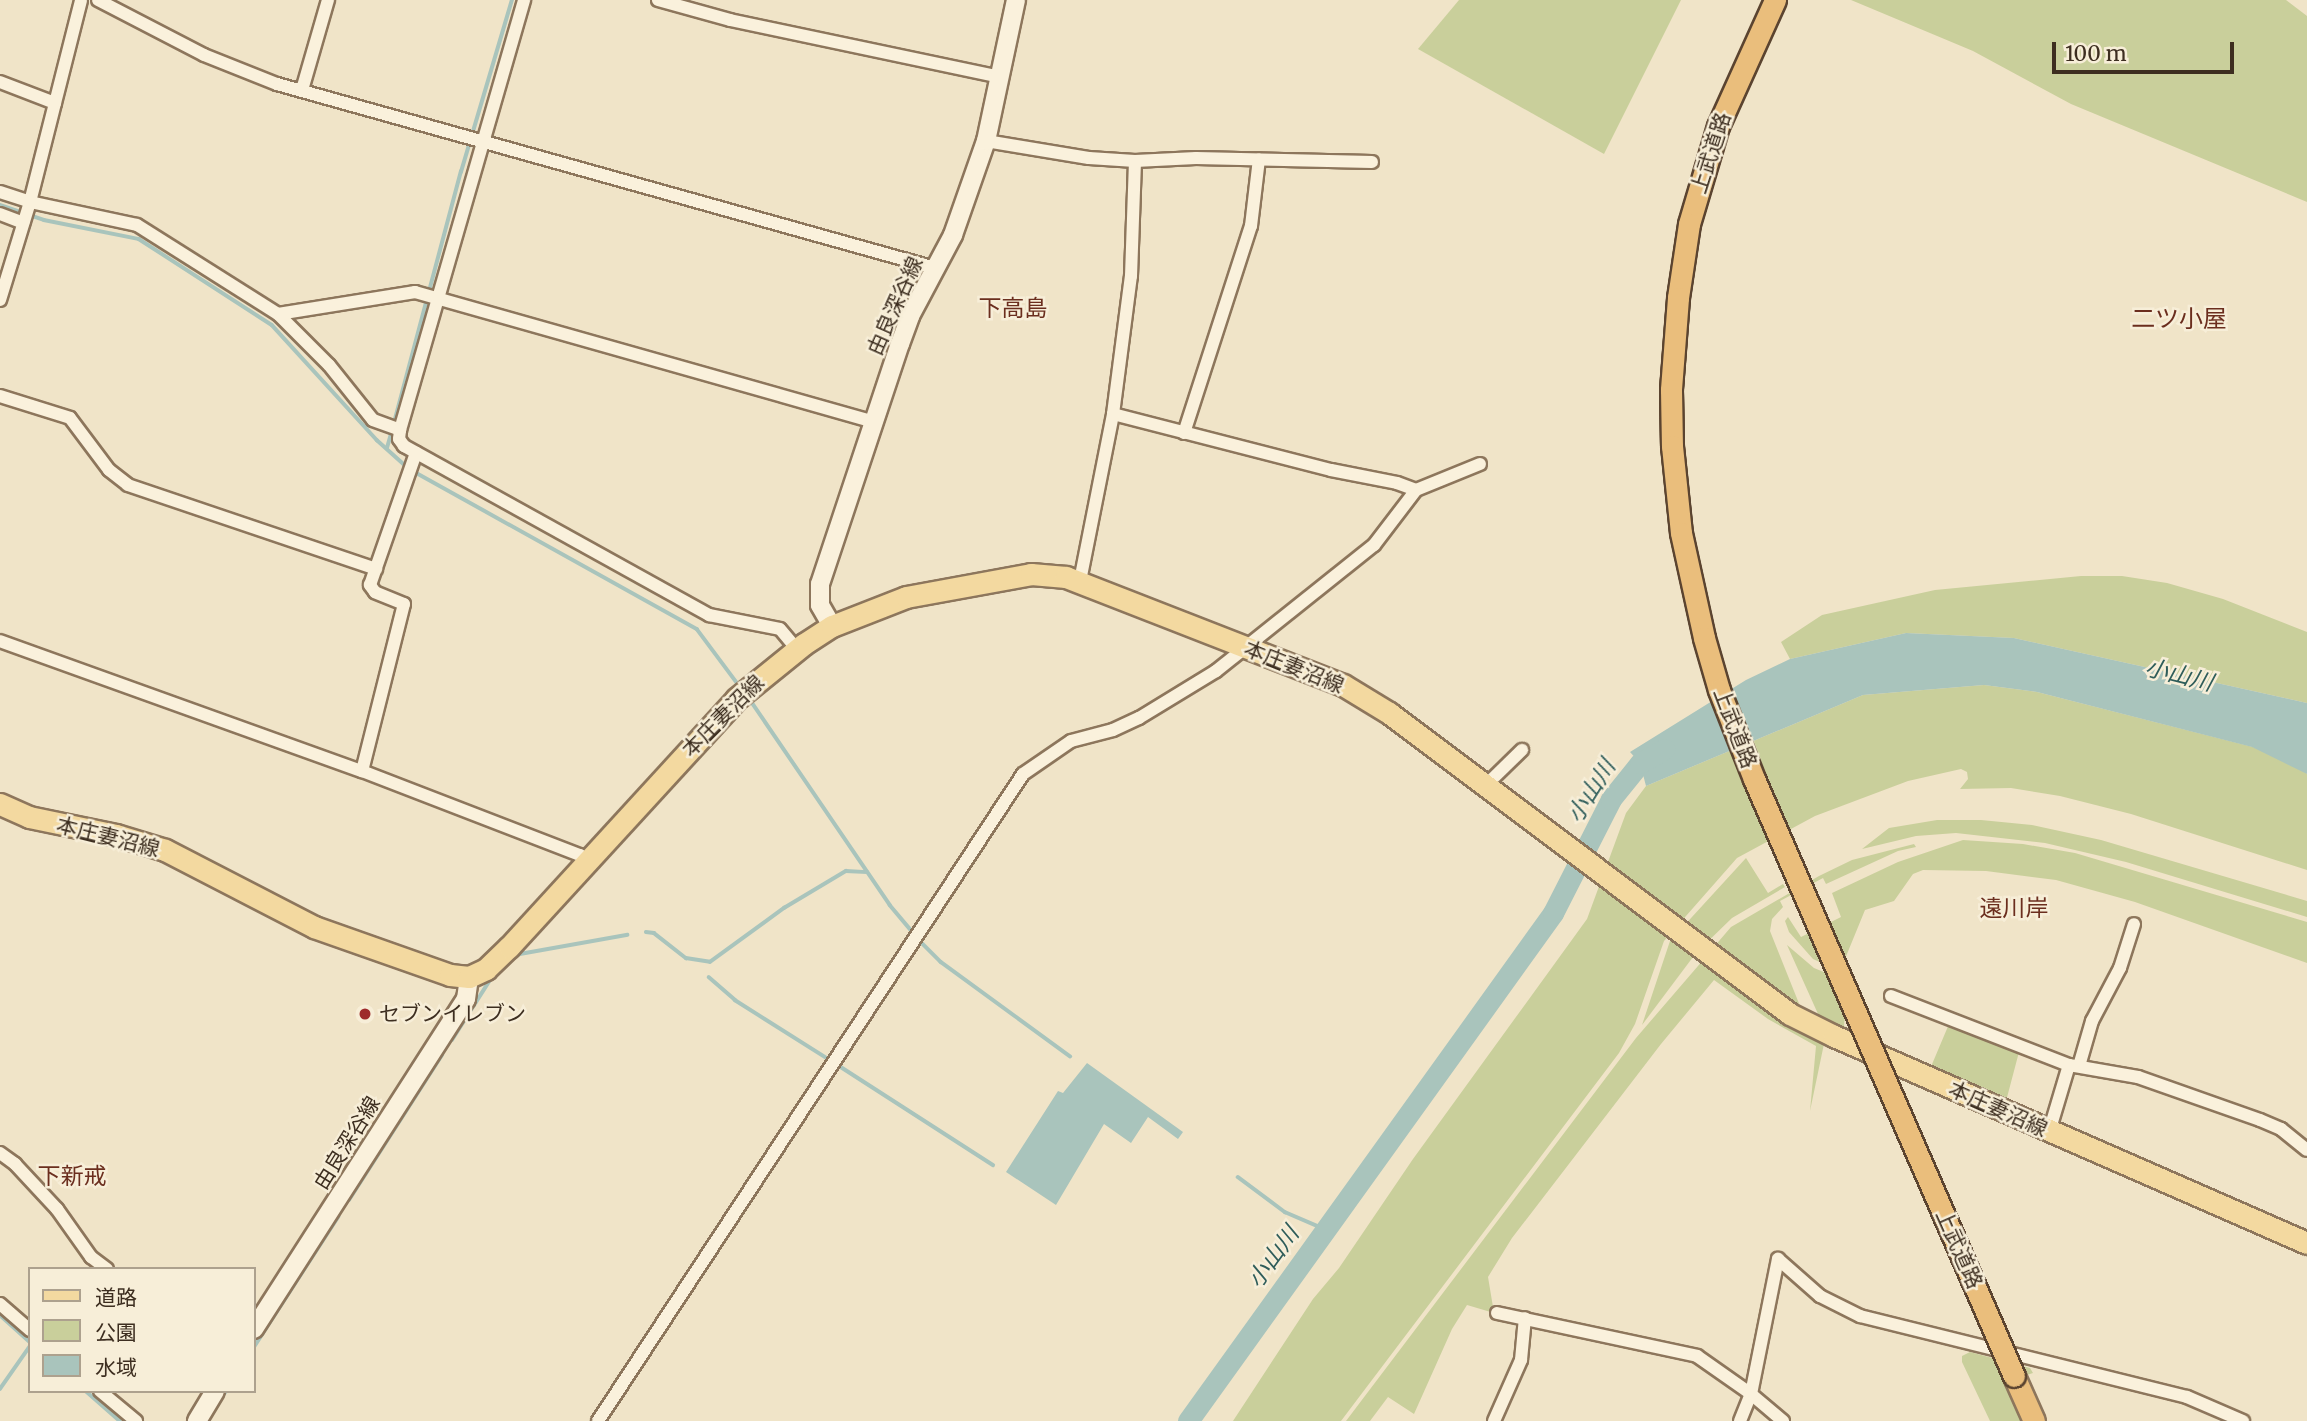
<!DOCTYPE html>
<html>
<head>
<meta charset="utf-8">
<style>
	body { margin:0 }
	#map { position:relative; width:2307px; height:1421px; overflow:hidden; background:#f0e4c8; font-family:Merriweather,"Noto Sans JP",serif }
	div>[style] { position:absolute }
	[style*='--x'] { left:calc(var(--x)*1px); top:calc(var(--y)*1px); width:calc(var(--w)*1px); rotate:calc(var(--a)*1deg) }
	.green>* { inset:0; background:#c9cf9b }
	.water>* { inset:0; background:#a9c4bc }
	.stream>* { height:3.5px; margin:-1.75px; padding:0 1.75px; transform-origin:1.75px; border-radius:1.75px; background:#a9c4bc }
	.river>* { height:21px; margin:-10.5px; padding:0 10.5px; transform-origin:10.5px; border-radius:10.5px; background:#a9c4bc }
	.roads { filter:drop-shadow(2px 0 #8d765c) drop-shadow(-2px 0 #8d765c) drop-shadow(0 2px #8d765c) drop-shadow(0 -2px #8d765c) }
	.minor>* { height:12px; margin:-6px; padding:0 6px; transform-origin:6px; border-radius:6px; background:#faf1dc }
	.secondary>* { height:18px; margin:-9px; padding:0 9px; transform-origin:9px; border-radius:9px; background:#faf1dc }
	.primary>* { height:21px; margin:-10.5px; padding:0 10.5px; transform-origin:10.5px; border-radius:10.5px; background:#f3d9a0 }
	.trunk>* { height:21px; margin:-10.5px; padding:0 10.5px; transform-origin:10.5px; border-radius:10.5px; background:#eabe7c }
	.bridges { filter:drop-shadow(2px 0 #5b4430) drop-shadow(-2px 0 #5b4430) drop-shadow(0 2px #5b4430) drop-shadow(0 -2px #5b4430) }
	.trunk-bridge>* { height:21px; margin:-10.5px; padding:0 10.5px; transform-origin:10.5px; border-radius:10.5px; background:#eabe7c }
	.dots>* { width:19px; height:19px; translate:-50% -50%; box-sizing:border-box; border:4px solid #f7eed8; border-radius:50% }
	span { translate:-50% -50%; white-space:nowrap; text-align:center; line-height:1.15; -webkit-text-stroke:5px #f7eed8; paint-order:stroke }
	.street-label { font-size:21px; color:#3d2e20 }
	.poi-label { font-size:21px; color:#3d2e20 }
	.left { translate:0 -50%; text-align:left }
	.neighbourhood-label { font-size:23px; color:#6b2e1e }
	.water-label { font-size:23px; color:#2f5d5a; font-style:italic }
	.quarter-label { font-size:24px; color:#6b2e1e }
	.legend { position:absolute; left:28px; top:1267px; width:228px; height:126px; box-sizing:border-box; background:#f7eed8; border:2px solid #ada18e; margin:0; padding:9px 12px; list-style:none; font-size:21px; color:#3d2e20 }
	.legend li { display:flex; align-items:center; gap:14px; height:35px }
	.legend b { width:35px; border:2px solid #ada18e }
	.scale { position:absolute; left:2052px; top:42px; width:182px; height:32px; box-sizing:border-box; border:4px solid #3d2e20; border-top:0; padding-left:9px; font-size:21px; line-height:24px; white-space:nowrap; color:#3d2e20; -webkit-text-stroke:5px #f7eed8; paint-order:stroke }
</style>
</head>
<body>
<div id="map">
	<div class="green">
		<i style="clip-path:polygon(1459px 0,1681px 0,1604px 154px,1418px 49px)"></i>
		<i style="clip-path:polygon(1851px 0,2286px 0,2307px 16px,2307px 202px,2071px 104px,1973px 51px)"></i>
		<i style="clip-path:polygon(2081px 576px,2122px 576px,2167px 583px,2223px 599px,2307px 632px,2307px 703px,2014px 638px,1906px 633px,1790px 659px,1781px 642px,1822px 615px,1935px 590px)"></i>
		<i style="clip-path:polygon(1984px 685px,2037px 692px,2253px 747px,2302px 769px,2307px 774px,2307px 870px,2131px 814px,2060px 796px,2011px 788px,1960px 789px,1968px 779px,1967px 772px,1961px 769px,1908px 781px,1815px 816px,1737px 858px,1664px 941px,1635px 1024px,1619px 1053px,1341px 1421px,1233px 1421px,1313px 1299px,1339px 1268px,1413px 1159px,1587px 919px,1626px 813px,1646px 786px,1863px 695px)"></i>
		<i style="clip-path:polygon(1937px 820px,1981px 820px,2032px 825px,2101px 840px,2307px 901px,2307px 917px,2126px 862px,2045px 843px,1956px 833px,1916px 836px,1862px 849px,1889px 828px)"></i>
		<i style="clip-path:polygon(1963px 840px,2023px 844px,2075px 853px,2307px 922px,2307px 963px,2135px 902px,2056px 880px,1986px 871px,1923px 870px,1913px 874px,1894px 901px,1865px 910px,1840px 971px,1813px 959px,1789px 932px,1785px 921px,1788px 917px,1801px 937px,1841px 917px,1832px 893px,1898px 862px)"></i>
		<i style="clip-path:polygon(1914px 844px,1916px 847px,1898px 851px,1826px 884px,1823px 878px,1780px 901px,1783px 907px,1772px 919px,1770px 931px,1802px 1011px,1713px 948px,1731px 927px,1819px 876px,1852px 860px)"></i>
		<i style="clip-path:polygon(1746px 858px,1768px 893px,1783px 884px,1785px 887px,1732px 918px,1696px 953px,1642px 1025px,1670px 941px)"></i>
		<i style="clip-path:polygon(1787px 945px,1814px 968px,1848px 982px,1844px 1026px,1930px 1069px,1949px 1024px,2019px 1052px,2005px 1105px,1823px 1025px)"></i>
		<i style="clip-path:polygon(1704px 959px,1825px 1039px,1810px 1111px,1816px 1046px,1768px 1019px,1714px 980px,1661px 1044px,1512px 1238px,1488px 1277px,1494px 1313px,1467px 1305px,1452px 1329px,1414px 1414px,1388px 1397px,1370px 1421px,1346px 1421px,1636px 1038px)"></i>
		<i style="clip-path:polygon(1970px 1352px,2030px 1368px,2033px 1373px,2027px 1375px,2023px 1368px,2005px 1376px,2022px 1421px,1990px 1421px,1962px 1362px,1962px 1356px)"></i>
	</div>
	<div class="water">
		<i style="clip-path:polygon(1906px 633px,2014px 638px,2307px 703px,2307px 774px,2252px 747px,2037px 692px,1984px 685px,1863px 695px,1646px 786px,1640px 763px,1630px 752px,1746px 680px,1790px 659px)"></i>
		<i style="clip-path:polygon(1087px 1063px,1183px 1132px,1178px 1139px,1148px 1117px,1131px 1143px,1104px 1124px,1056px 1205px,1006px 1172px,1058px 1091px,1063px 1093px)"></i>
	</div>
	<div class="stream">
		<i style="--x:0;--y:205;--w:46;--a:18.8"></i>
		<i style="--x:44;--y:220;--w:97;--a:11.3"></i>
		<i style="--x:139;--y:239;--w:158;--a:32.9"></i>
		<i style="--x:272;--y:325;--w:156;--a:47.6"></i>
		<i style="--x:377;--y:440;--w:40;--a:42"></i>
		<i style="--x:394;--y:423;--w:260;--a:-75.1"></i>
		<i style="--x:461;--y:172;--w:179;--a:-73.5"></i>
		<i style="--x:387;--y:448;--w:19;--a:-74"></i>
		<i style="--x:413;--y:471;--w:325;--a:29.1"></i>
		<i style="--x:697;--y:629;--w:69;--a:53.3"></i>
		<i style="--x:749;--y:698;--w:250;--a:55.7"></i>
		<i style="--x:890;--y:905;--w:38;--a:50"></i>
		<i style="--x:646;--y:932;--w:8;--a:7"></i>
		<i style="--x:654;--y:933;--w:41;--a:38"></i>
		<i style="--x:686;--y:958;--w:24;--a:9"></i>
		<i style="--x:710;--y:962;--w:92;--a:-36.1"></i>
		<i style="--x:784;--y:908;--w:72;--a:-30.8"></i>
		<i style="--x:846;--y:871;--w:21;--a:3"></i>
		<i style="--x:919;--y:940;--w:31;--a:45"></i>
		<i style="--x:941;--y:962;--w:160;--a:36.1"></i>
		<i style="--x:507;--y:962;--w:15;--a:-32"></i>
		<i style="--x:520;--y:954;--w:109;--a:-10.1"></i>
		<i style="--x:709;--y:977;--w:35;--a:41"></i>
		<i style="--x:735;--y:1000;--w:107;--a:32.3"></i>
		<i style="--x:452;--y:1040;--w:75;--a:-57.6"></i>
		<i style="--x:841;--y:1067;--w:181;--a:32.8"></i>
		<i style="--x:1238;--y:1177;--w:59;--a:36.7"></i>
		<i style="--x:1285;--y:1212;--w:46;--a:23.2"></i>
		<i style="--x:349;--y:1200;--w:172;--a:-57.3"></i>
		<i style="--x:0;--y:1315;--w:40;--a:42"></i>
		<i style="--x:254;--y:1347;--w:155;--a:-57.1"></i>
		<i style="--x:0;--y:1389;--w:52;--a:-55.1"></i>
		<i style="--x:86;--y:1391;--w:45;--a:41.4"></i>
		<i style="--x:215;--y:1407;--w:19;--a:-55"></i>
	</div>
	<div class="river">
		<i style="--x:1188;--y:1421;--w:626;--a:-54.3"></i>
		<i style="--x:1553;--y:913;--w:128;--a:-63"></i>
		<i style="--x:1611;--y:799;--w:46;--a:-51.1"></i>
		<i style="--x:1640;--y:763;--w:28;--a:-30"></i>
	</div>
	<div class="roads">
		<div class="minor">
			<i style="--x:98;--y:0;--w:119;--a:27.4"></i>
			<i style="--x:204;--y:55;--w:79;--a:21.7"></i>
			<i style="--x:277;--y:84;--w:683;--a:15.62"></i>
			<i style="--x:658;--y:0;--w:75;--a:15.5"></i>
			<i style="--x:730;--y:20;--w:277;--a:11.9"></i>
			<i style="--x:0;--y:82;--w:59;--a:20.9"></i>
			<i style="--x:302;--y:90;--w:94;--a:-73.9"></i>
			<i style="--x:986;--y:141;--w:104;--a:9.4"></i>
			<i style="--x:1089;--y:158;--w:46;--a:3.7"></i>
			<i style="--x:1135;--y:161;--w:61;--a:-2.8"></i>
			<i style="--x:1196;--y:158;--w:176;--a:1.3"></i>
			<i style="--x:0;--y:192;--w:32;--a:18"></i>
			<i style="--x:30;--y:202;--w:109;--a:12.1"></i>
			<i style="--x:137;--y:225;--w:167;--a:32.3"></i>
			<i style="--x:278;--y:314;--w:72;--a:45"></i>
			<i style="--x:329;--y:365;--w:70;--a:51.3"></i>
			<i style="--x:373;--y:420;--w:29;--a:20"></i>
			<i style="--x:400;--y:430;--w:9;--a:96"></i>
			<i style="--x:399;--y:439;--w:9;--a:54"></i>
			<i style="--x:404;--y:446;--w:349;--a:29"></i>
			<i style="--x:709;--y:615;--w:72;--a:11.2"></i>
			<i style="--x:780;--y:629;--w:26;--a:50"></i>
			<i style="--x:0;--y:214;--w:25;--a:21"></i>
			<i style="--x:0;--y:300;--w:102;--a:-73"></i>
			<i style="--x:30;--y:202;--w:208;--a:-75.8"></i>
			<i style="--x:278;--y:314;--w:139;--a:-9.1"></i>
			<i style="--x:415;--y:292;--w:476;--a:15.8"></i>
			<i style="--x:0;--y:396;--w:73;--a:17.4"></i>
			<i style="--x:70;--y:418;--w:65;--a:53.1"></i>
			<i style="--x:109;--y:470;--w:24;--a:38"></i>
			<i style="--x:128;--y:485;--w:262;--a:18.7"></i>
			<i style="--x:1113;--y:414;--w:225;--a:14.4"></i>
			<i style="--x:1331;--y:470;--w:67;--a:11.1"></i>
			<i style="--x:1397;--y:483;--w:20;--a:20"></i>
			<i style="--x:400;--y:430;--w:448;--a:-73.9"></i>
			<i style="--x:1184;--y:433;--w:218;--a:-72.1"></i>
			<i style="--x:1251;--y:226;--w:67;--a:-83.2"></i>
			<i style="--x:1080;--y:581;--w:170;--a:-78.8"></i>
			<i style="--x:1113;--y:414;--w:139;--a:-82.6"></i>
			<i style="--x:1131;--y:276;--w:115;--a:-88"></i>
			<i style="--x:0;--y:641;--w:385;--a:19.8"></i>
			<i style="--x:362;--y:771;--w:234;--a:21.1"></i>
			<i style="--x:580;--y:855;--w:8;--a:45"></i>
			<i style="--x:362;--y:771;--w:172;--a:-75.9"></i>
			<i style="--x:404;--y:604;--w:31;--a:-158"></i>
			<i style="--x:375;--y:592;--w:9;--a:-126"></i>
			<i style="--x:370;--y:585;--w:140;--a:-70.8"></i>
			<i style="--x:1487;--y:784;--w:49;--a:-44.2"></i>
			<i style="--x:1891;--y:996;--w:191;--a:21.2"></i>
			<i style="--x:2069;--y:1065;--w:70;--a:9.9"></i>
			<i style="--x:2138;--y:1077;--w:129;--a:19.4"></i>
			<i style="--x:2260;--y:1120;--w:23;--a:23"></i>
			<i style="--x:2281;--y:1129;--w:33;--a:39"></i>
			<i style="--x:2079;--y:1066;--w:47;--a:-73.9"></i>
			<i style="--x:2092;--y:1021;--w:60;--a:-62.2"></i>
			<i style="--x:2120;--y:968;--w:46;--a:-72.3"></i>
			<i style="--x:2049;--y:1132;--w:70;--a:-73.4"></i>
			<i style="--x:0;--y:1153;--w:19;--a:36"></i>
			<i style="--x:15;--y:1164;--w:62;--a:47"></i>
			<i style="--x:57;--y:1209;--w:59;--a:54.7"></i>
			<i style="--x:91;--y:1257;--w:20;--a:37"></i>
			<i style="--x:1778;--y:1259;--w:56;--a:41.4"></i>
			<i style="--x:1820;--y:1296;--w:45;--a:26.6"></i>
			<i style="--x:1860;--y:1316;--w:337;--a:13.9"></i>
			<i style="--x:2187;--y:1397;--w:61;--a:23.2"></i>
			<i style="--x:0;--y:1304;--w:40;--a:41"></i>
			<i style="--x:1497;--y:1313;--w:205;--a:12.1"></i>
			<i style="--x:1697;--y:1356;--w:66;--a:35.1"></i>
			<i style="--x:1751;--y:1394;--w:42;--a:40.2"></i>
			<i style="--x:100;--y:1391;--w:47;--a:39.8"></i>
			<i style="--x:598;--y:1421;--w:774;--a:-56.7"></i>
			<i style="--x:1023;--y:774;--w:58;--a:-34.5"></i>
			<i style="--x:1071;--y:741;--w:43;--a:-14.7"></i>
			<i style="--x:1113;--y:730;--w:29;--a:-25"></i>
			<i style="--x:1139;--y:718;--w:90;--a:-31.4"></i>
			<i style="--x:1216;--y:671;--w:202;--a:-38.6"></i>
			<i style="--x:1374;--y:545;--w:69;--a:-52.6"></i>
			<i style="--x:1416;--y:490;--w:69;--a:-22.1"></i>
			<i style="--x:1494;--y:1421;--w:67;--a:-66.1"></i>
			<i style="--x:1521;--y:1360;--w:42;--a:-84.6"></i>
			<i style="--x:1740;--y:1421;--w:29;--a:-68"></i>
			<i style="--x:1751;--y:1394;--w:138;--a:-78.7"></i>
		</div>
		<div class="secondary">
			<i style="--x:832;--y:626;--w:24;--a:-120"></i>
			<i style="--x:820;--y:605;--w:21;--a:-90"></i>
			<i style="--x:820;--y:584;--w:253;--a:-71.6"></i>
			<i style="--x:900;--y:344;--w:30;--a:-70"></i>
			<i style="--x:910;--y:316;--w:92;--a:-62"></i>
			<i style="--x:953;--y:235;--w:100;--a:-70.7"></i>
			<i style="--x:986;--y:141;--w:144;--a:-78"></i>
			<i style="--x:254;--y:1329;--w:392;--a:-57.3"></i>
			<i style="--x:466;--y:999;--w:22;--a:-82"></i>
			<i style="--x:197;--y:1421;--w:35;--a:-59"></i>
		</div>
		<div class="primary">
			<i style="--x:0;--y:804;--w:32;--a:24"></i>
			<i style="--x:29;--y:817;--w:89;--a:11.7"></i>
			<i style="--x:116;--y:835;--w:51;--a:17"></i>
			<i style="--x:165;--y:850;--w:168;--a:27.3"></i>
			<i style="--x:314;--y:927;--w:144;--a:19.4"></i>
			<i style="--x:450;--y:975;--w:19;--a:6"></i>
			<i style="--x:469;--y:977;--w:19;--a:-25"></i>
			<i style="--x:486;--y:969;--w:32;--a:-44"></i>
			<i style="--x:509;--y:947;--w:336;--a:-47.5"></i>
			<i style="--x:736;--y:699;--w:87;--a:-39"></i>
			<i style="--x:804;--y:644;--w:33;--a:-33"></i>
			<i style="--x:832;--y:626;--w:79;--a:-21.4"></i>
			<i style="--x:906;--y:597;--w:127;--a:-10.4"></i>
			<i style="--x:1031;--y:574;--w:35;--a:5"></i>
			<i style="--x:1066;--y:577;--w:297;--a:21.3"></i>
			<i style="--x:1343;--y:685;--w:54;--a:31.3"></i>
			<i style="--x:1389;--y:713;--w:501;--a:36.89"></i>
			<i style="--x:1790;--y:1014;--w:49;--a:26.6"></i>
			<i style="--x:1834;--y:1036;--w:516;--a:23.64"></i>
		</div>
		<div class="trunk">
			<i style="--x:2014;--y:1376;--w:49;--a:66"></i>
		</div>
	</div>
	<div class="bridges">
		<div class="trunk-bridge">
			<i style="--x:1775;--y:0;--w:138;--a:114.3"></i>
			<i style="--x:1718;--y:126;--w:102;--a:106.5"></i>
			<i style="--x:1689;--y:224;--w:75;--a:98.5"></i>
			<i style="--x:1678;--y:298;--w:92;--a:94.4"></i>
			<i style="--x:1671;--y:390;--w:56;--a:89"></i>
			<i style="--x:1672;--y:446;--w:87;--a:84.1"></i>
			<i style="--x:1681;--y:533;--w:107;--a:77.6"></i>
			<i style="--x:1704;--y:638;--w:54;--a:73.9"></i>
			<i style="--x:1719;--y:690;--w:96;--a:68.5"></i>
			<i style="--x:1754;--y:779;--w:651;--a:66.47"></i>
		</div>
	</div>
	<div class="dots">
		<i style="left:365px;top:1014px;background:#9e2a2b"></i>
	</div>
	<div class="street-label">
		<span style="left:1711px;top:153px;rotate:-72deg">上武道路</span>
		<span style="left:895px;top:306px;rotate:-66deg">由良深谷線</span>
		<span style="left:1294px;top:667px;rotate:22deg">本庄妻沼線</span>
		<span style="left:723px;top:716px;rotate:-45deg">本庄妻沼線</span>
		<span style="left:1735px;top:728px;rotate:69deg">上武道路</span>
		<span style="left:108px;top:837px;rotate:14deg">本庄妻沼線</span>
		<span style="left:1998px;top:1109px;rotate:24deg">本庄妻沼線</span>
		<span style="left:347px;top:1143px;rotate:-58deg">由良深谷線</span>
		<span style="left:1959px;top:1249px;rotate:66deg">上武道路</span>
	</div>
	<div class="poi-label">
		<span class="left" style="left:379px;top:1014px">セブンイレブン</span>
	</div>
	<div class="neighbourhood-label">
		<span style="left:1013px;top:308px">下高島</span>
		<span style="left:2014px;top:908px">遠川岸</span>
		<span style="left:72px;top:1176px">下新戒</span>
	</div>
	<div class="water-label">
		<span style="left:2179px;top:675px;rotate:14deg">小山川</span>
		<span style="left:1591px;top:791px;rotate:-58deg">小山川</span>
		<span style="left:1273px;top:1257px;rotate:-54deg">小山川</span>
	</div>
	<div class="quarter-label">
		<span style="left:2179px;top:319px">二ツ小屋</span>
	</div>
	<ul class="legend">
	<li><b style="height:9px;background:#f3d9a0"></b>道路</li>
	<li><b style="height:19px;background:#c9cf9b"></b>公園</li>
	<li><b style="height:19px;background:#a9c4bc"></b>水域</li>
	</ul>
	<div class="scale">100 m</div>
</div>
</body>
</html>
